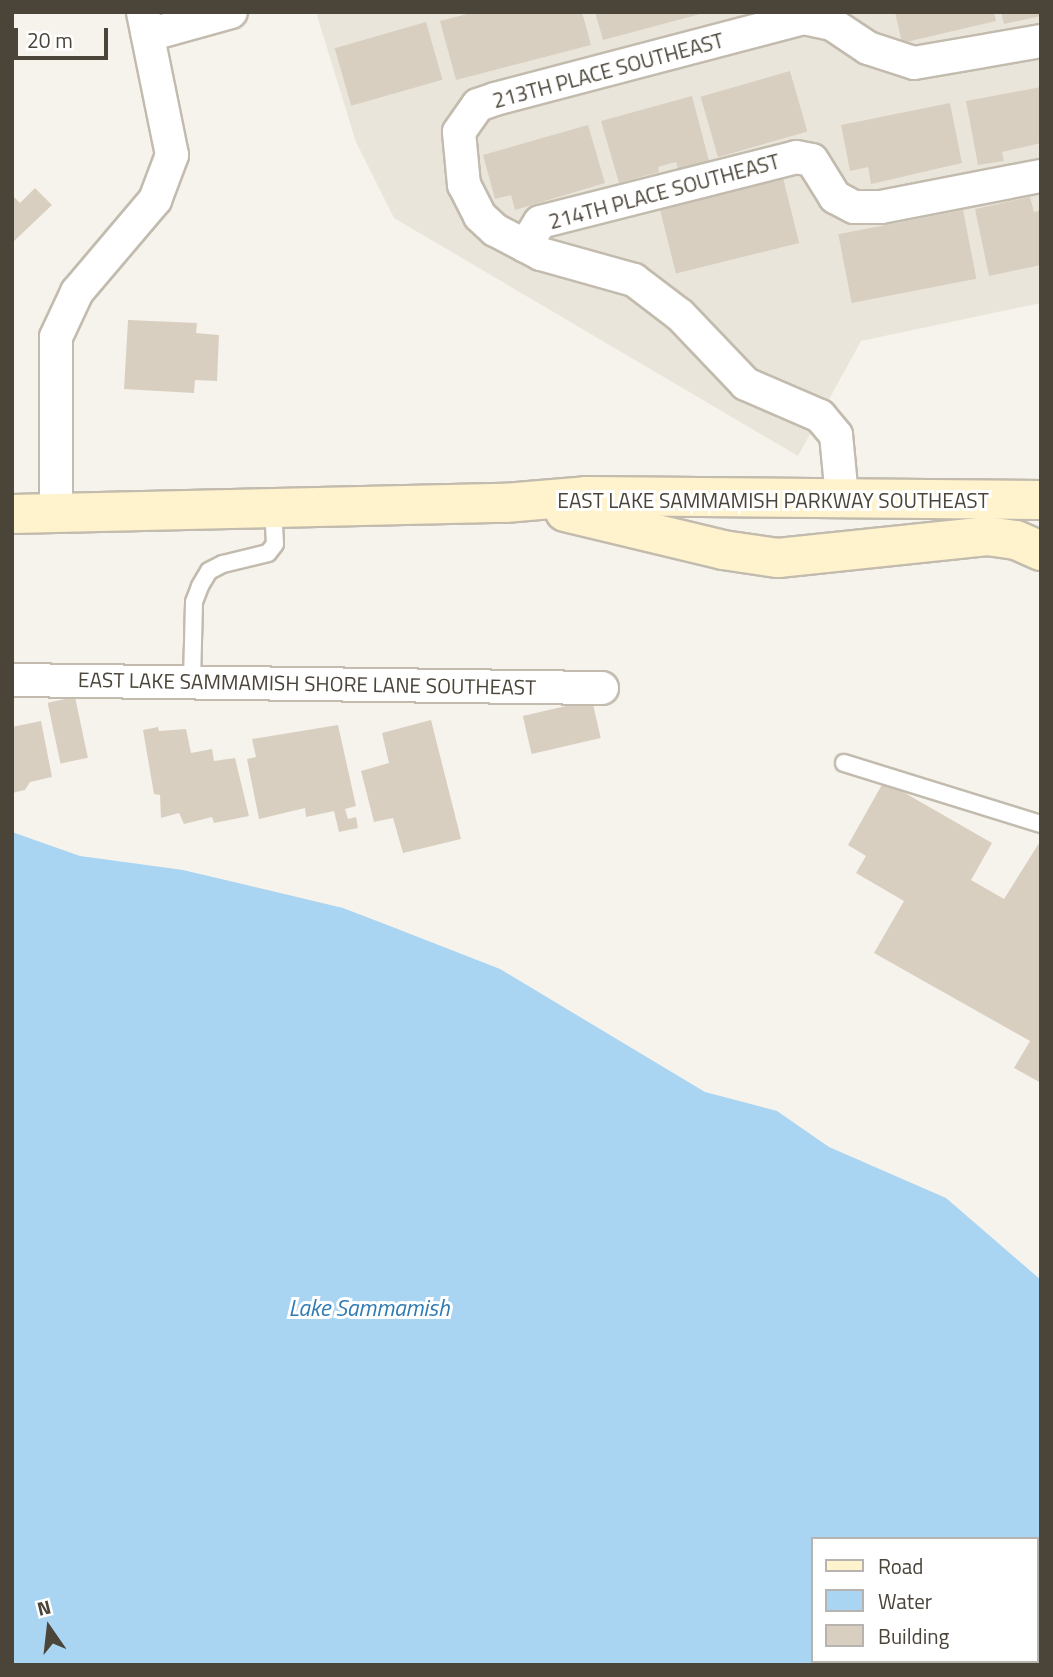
<!DOCTYPE html>
<html>
<head>
<meta charset="utf-8">
<style>
	body { margin:0 }
	#map { position:relative; width:1053px; height:1677px; overflow:hidden; background:#f6f3ec; font-family:"Titillium Web",sans-serif }
	div>[style] { position:absolute }
	[style*='--x'] { left:calc(var(--x)*1px); top:calc(var(--y)*1px); width:calc(var(--w)*1px); rotate:calc(var(--a)*1deg) }
	.residential>* { inset:0; background:#eae5da }
	.water>* { inset:0; background:#a9d4f2 }
	.building>* { inset:0; background:#d8cfc1; transform-origin:0 0 }
	.roads { filter:drop-shadow(2px 0 #c2bbae) drop-shadow(-2px 0 #c2bbae) drop-shadow(0 2px #c2bbae) drop-shadow(0 -2px #c2bbae) }
	.service>* { height:16px; margin:-8px; padding:0 8px; transform-origin:8px; border-radius:8px; background:#fff }
	.minor>* { height:32px; margin:-16px; padding:0 16px; transform-origin:16px; border-radius:16px; background:#fff }
	.secondary>* { height:38px; margin:-19px; padding:0 19px; transform-origin:19px; border-radius:19px; background:#fff3cd }
	span { translate:-50% -50%; white-space:nowrap; text-align:center; line-height:1.15; -webkit-text-stroke:6px #fff; paint-order:stroke }
	.street-label { font-size:21px; color:#4b4439 }
	.water-label { font-size:23px; color:#2e7ab2; font-style:italic }
	.frame { position:absolute; inset:0; border:14px solid #4b4439; pointer-events:none }
	.legend { position:absolute; left:811px; top:1537px; width:228px; height:126px; box-sizing:border-box; background:#fff; border:2px solid #b7b4b0; margin:0; padding:9px 12px; list-style:none; font-size:21px; color:#4b4439 }
	.legend li { display:flex; align-items:center; gap:14px; height:35px }
	.legend b { width:35px; border:2px solid #b7b4b0 }
	.north { position:absolute; left:14px; top:1593px; width:70px; height:70px; -webkit-text-stroke:5px #fff; paint-order:stroke; rotate:346deg; font-size:19px; font-weight:700; line-height:28px; text-align:center; color:#4b4439 }
	.north::after { content:''; display:block; margin:auto; width:24px; height:32px; background:#4b4439; clip-path:polygon(50% 0,100% 100%,50% 72%,0 100%) }
	.scale { position:absolute; left:14px; top:28px; width:94px; height:32px; box-sizing:border-box; border:4px solid #4b4439; border-top:0; padding-left:9px; font-size:21px; line-height:24px; white-space:nowrap; color:#4b4439; -webkit-text-stroke:5px #fff; paint-order:stroke }
</style>
</head>
<body>
<div id="map">
	<div class="residential">
		<i style="clip-path:polygon(316px 12px,1041px 12px,1041px 303px,861px 341px,798px 456px,394px 218px,356px 142px)"></i>
	</div>
	<div class="water">
		<i style="clip-path:polygon(evenodd,12px 832px,80px 856px,183px 870px,343px 908px,395px 928px,500px 969px,705px 1092px,777px 1111px,829px 1147px,946px 1198px,1041px 1280px,1041px 1665px,12px 1665px,12px 832px,813px 1539px,1037px 1539px,1037px 1661px,813px 1661px,813px 1539px)"></i>
	</div>
	<div class="building">
		<i style="clip-path:polygon(475px 12px,582px 12px,591px 45px,456px 80px,440px 21px)"></i>
		<i style="clip-path:polygon(595px 12px,704px 12px,704px 13px,603px 40px)"></i>
		<i style="clip-path:polygon(895px 12px,994px 12px,996px 21px,902px 43px)"></i>
		<i style="clip-path:polygon(1001px 12px,1041px 12px,1041px 16px,1004px 24px)"></i>
		<i style="left:426px;top:22px;width:60px;height:95px;rotate:74deg"></i>
		<i style="left:790px;top:71px;width:63px;height:93px;rotate:74deg"></i>
		<i style="clip-path:polygon(1041px 87px,1041px 143px,1002px 152px,1004px 161px,978px 165px,966px 101px)"></i>
		<i style="clip-path:polygon(692px 96px,709px 161px,678px 169px,676px 162px,658px 167px,659px 172px,619px 183px,601px 121px)"></i>
		<i style="clip-path:polygon(950px 103px,962px 163px,871px 184px,868px 167px,850px 171px,841px 125px)"></i>
		<i style="clip-path:polygon(588px 125px,605px 183px,515px 210px,511px 195px,495px 199px,483px 155px)"></i>
		<i style="left:782px;top:174px;width:71px;height:127px;rotate:76deg"></i>
		<i style="clip-path:polygon(35px 188px,52px 205px,12px 243px,12px 195px,20px 203px)"></i>
		<i style="clip-path:polygon(1030px 197px,1034px 212px,1041px 210px,1041px 265px,989px 276px,975px 209px)"></i>
		<i style="left:963px;top:210px;width:70px;height:127px;rotate:79deg"></i>
		<i style="clip-path:polygon(128px 320px,197px 323px,196px 333px,219px 335px,217px 381px,195px 380px,194px 393px,124px 389px)"></i>
		<i style="left:75px;top:697px;width:62px;height:28px;rotate:78deg"></i>
		<i style="left:592px;top:700px;width:39px;height:71px;rotate:77deg"></i>
		<i style="clip-path:polygon(431px 720px,461px 839px,403px 853px,393px 818px,374px 822px,361px 771px,389px 763px,382px 733px)"></i>
		<i style="clip-path:polygon(41px 721px,52px 777px,30px 782px,25px 790px,12px 793px,12px 727px)"></i>
		<i style="clip-path:polygon(338px 725px,356px 806px,345px 809px,348px 819px,356px 817px,358px 828px,339px 832px,334px 811px,306px 817px,305px 808px,259px 819px,247px 759px,256px 757px,252px 739px)"></i>
		<i style="clip-path:polygon(158px 727px,159px 731px,186px 729px,191px 753px,212px 749px,214px 761px,235px 758px,249px 816px,214px 823px,212px 817px,184px 824px,179px 813px,161px 818px,160px 795px,154px 794px,143px 730px)"></i>
		<i style="clip-path:polygon(884px 781px,992px 843px,971px 880px,1004px 899px,1041px 840px,1041px 1083px,1014px 1068px,1030px 1041px,874px 953px,904px 901px,856px 873px,866px 856px,848px 845px)"></i>
	</div>
	<div class="roads">
		<div class="service">
			<i style="--x:192;--y:680;--w:78;--a:-88.5"></i>
			<i style="--x:194;--y:602;--w:17;--a:-69"></i>
			<i style="--x:200;--y:586;--w:17;--a:-59"></i>
			<i style="--x:209;--y:571;--w:16;--a:-27"></i>
			<i style="--x:223;--y:564;--w:46;--a:-13.7"></i>
			<i style="--x:268;--y:553;--w:11;--a:-52"></i>
			<i style="--x:275;--y:544;--w:36;--a:-93"></i>
			<i style="--x:844;--y:763;--w:206;--a:17.2"></i>
		</div>
		<div class="minor">
			<i style="--x:148;--y:35;--w:86;--a:-15.5"></i>
			<i style="--x:525;--y:246;--w:28;--a:-58"></i>
			<i style="--x:540;--y:222;--w:264;--a:-14.2"></i>
			<i style="--x:796;--y:157;--w:16;--a:11"></i>
			<i style="--x:812;--y:160;--w:44;--a:58.1"></i>
			<i style="--x:835;--y:197;--w:21;--a:28"></i>
			<i style="--x:854;--y:207;--w:27;--a:0"></i>
			<i style="--x:881;--y:207;--w:163;--a:-11"></i>
			<i style="--x:842;--y:497;--w:62;--a:-95.5"></i>
			<i style="--x:836;--y:435;--w:25;--a:-130"></i>
			<i style="--x:820;--y:416;--w:81;--a:-156.6"></i>
			<i style="--x:746;--y:384;--w:95;--a:-133.7"></i>
			<i style="--x:680;--y:315;--w:58;--a:-142.7"></i>
			<i style="--x:634;--y:280;--w:97;--a:-164.4"></i>
			<i style="--x:541;--y:254;--w:52;--a:-152.4"></i>
			<i style="--x:495;--y:230;--w:21;--a:-137"></i>
			<i style="--x:480;--y:216;--w:35;--a:-117"></i>
			<i style="--x:464;--y:185;--w:53;--a:-95.4"></i>
			<i style="--x:459;--y:132;--w:33;--a:-55"></i>
			<i style="--x:478;--y:105;--w:18;--a:-19"></i>
			<i style="--x:495;--y:99;--w:319;--a:-14.7"></i>
			<i style="--x:804;--y:18;--w:29;--a:12"></i>
			<i style="--x:832;--y:24;--w:43;--a:33.7"></i>
			<i style="--x:868;--y:48;--w:48;--a:18.1"></i>
			<i style="--x:914;--y:63;--w:129;--a:-9.8"></i>
			<i style="--x:56;--y:512;--w:175;--a:-90"></i>
			<i style="--x:56;--y:337;--w:50;--a:-65"></i>
			<i style="--x:77;--y:292;--w:121;--a:-49.7"></i>
			<i style="--x:155;--y:200;--w:48;--a:-69.3"></i>
			<i style="--x:172;--y:155;--w:146;--a:-101.5"></i>
			<i style="--x:12;--y:680;--w:590;--a:0.78"></i>
		</div>
		<div class="secondary">
			<i style="--x:565;--y:512;--w:163;--a:13.5"></i>
			<i style="--x:723;--y:550;--w:56;--a:8.3"></i>
			<i style="--x:778;--y:558;--w:210;--a:-6"></i>
			<i style="--x:987;--y:536;--w:29;--a:8"></i>
			<i style="--x:1016;--y:540;--w:27;--a:24"></i>
			<i style="--x:12;--y:514;--w:493;--a:-1.3"></i>
			<i style="--x:505;--y:503;--w:81;--a:-4.9"></i>
			<i style="--x:586;--y:496;--w:455;--a:0.5"></i>
		</div>
	</div>
	<div class="street-label">
		<span style="left:608px;top:70px;rotate:-15deg">213TH PLACE SOUTHEAST</span>
		<span style="left:664px;top:191px;rotate:-15deg">214TH PLACE SOUTHEAST</span>
		<span style="left:773px;top:500px">EAST LAKE SAMMAMISH PARKWAY SOUTHEAST</span>
		<span style="left:307px;top:683px;rotate:1deg">EAST LAKE SAMMAMISH SHORE LANE SOUTHEAST</span>
	</div>
	<div class="water-label">
		<span style="left:369px;top:1308px">Lake Sammamish</span>
	</div>
	<div class="frame"></div>
	<ul class="legend">
	<li><b style="height:9px;background:#fff3cd"></b>Road</li>
	<li><b style="height:19px;background:#a9d4f2"></b>Water</li>
	<li><b style="height:19px;background:#d8cfc1"></b>Building</li>
	</ul>
	<div class="north">N</div>
	<div class="scale">20 m</div>
</div>
</body>
</html>
